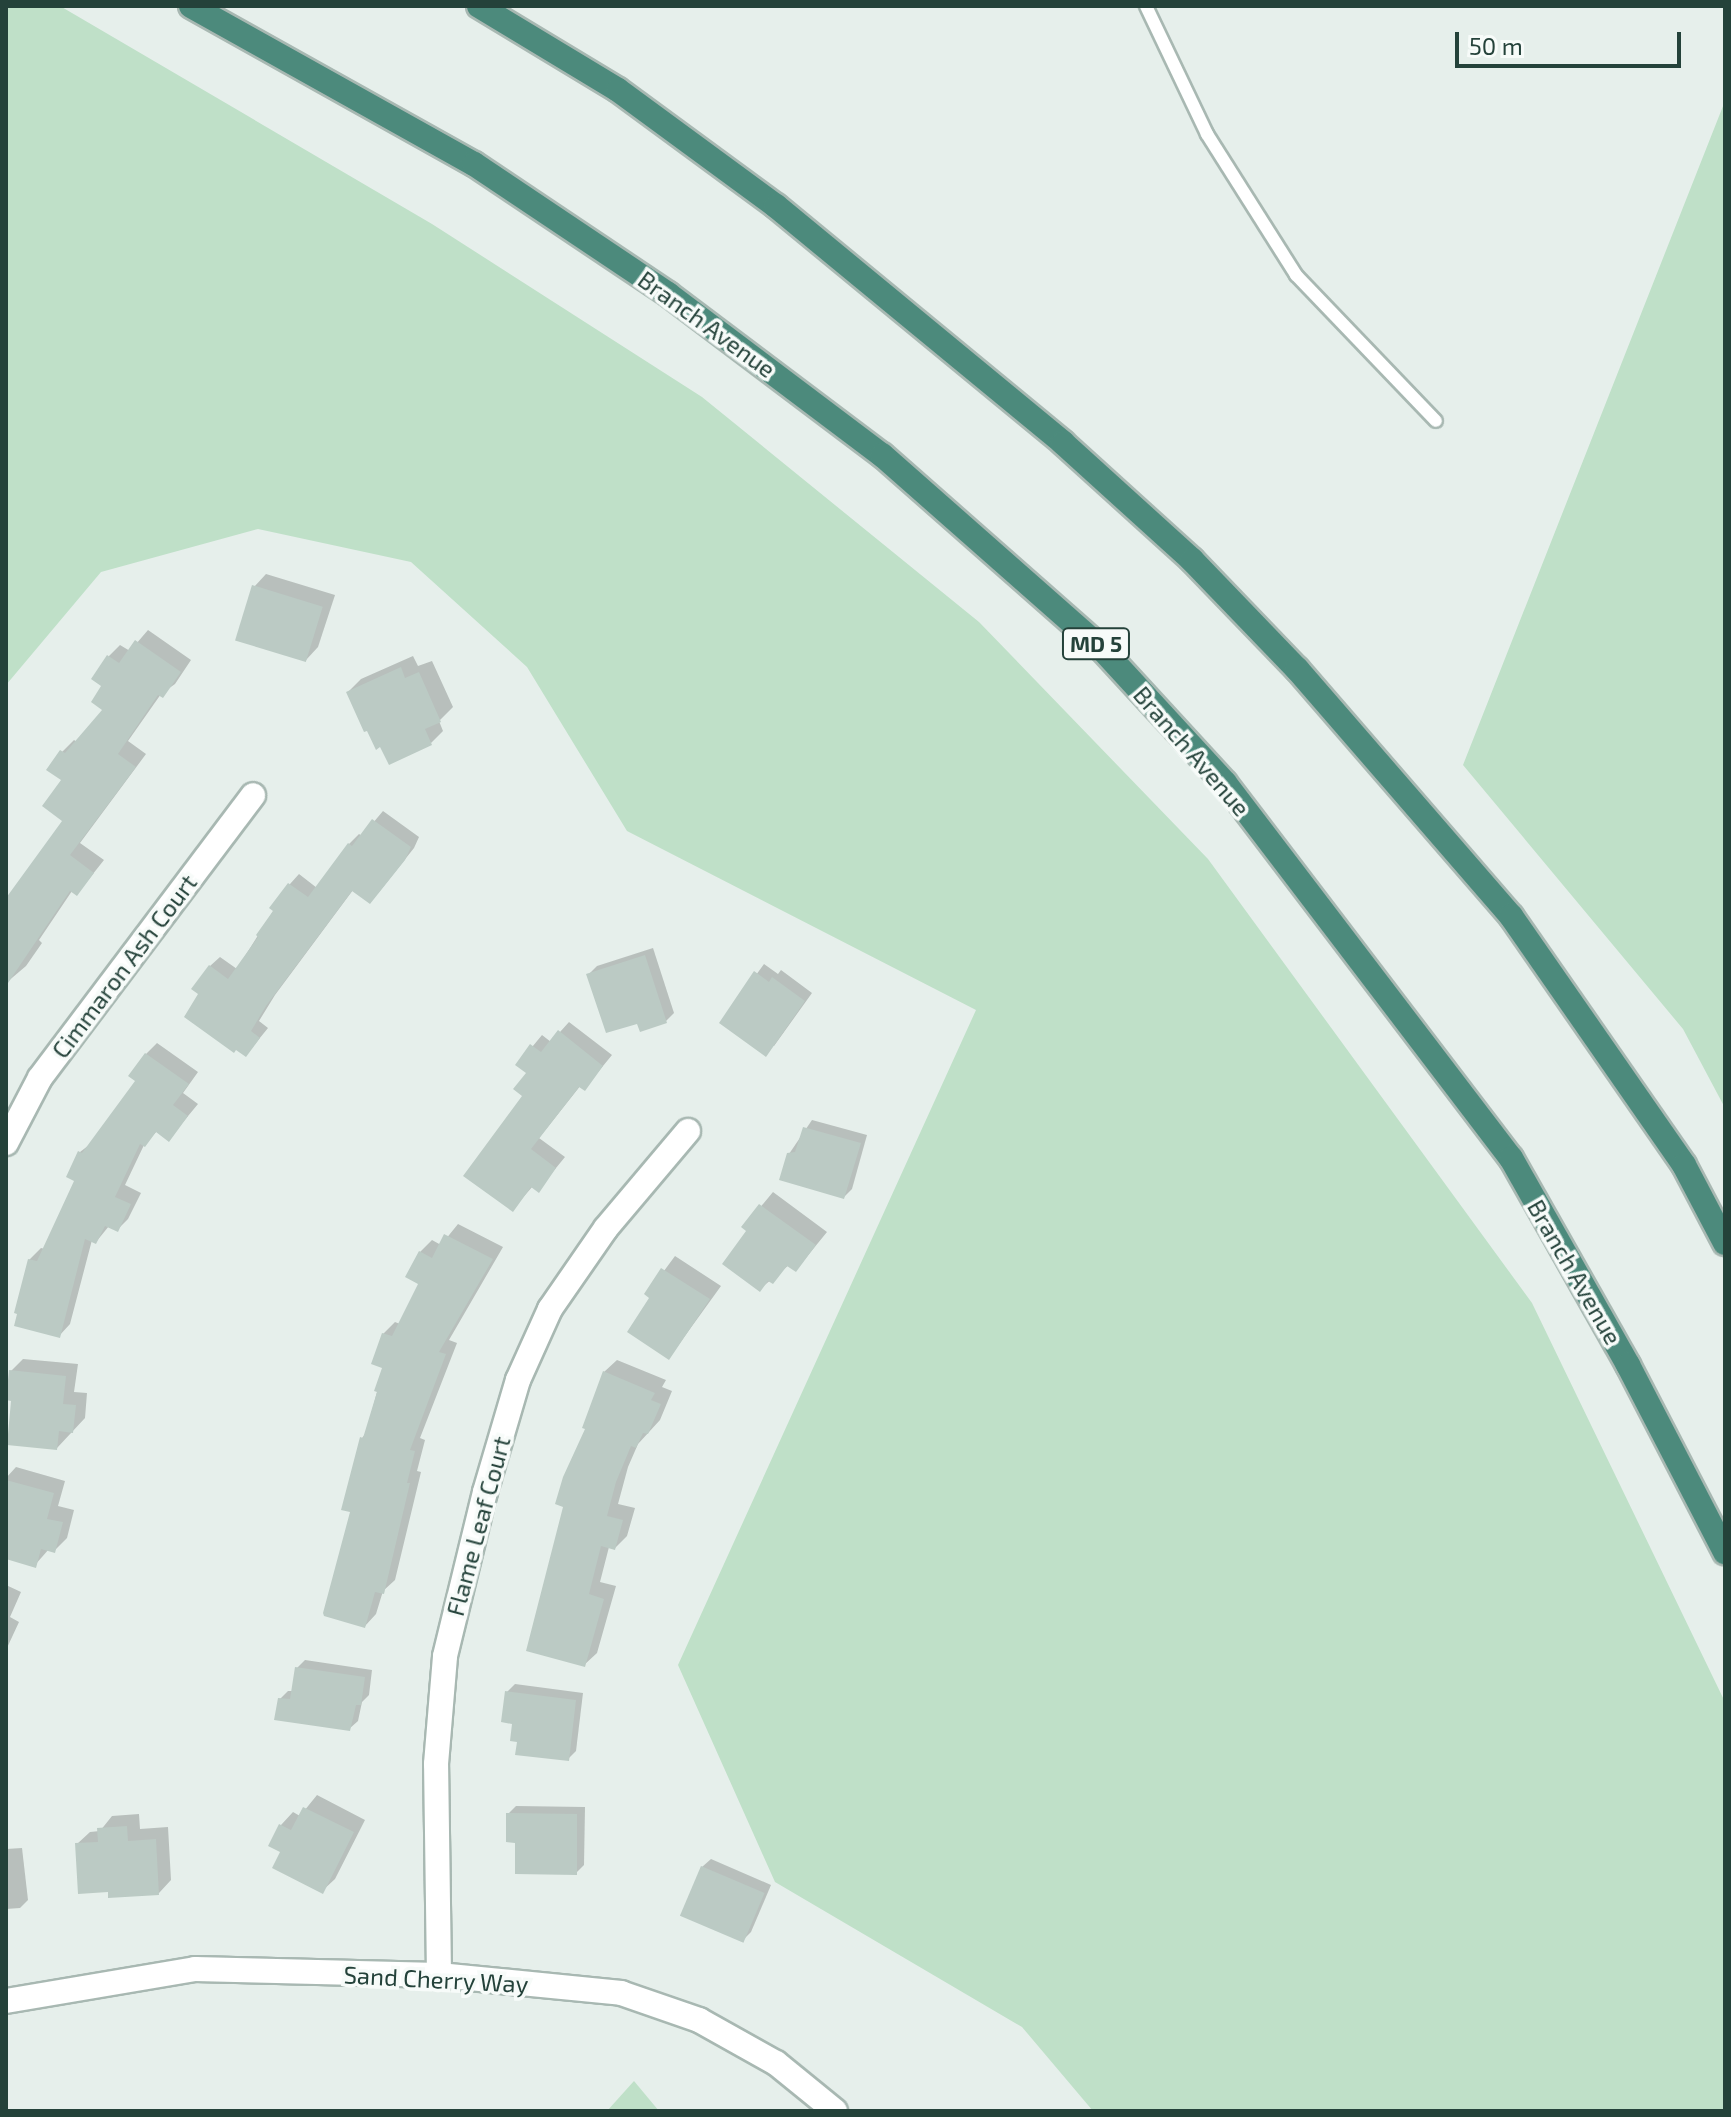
<!DOCTYPE html>
<html>
<head>
<meta charset="utf-8">
<style>
	body { margin:0 }
	#map { position:relative; width:1731px; height:2117px; overflow:hidden; background:#e6efeb; font-family:"Exo 2",sans-serif }
	div>[style] { position:absolute }
	[style*='--x'] { left:calc(var(--x)*1px); top:calc(var(--y)*1px); width:calc(var(--w)*1px); rotate:calc(var(--a)*1deg) }
	.green>* { inset:0; background:#bfe0c8 }
	.shadow>* { inset:0; background:#0003 }
	.building>* { inset:0; background:#bbcac4; transform-origin:0 0 }
	.roads { filter:drop-shadow(2px 0 #a8b8b2) drop-shadow(-2px 0 #a8b8b2) drop-shadow(0 2px #a8b8b2) drop-shadow(0 -2px #a8b8b2) }
	.service>* { height:12px; margin:-6px; padding:0 6px; transform-origin:6px; border-radius:6px; background:#fff }
	.minor>* { height:24px; margin:-12px; padding:0 12px; transform-origin:12px; border-radius:12px; background:#fff }
	.trunk>* { height:24px; margin:-12px; padding:0 12px; transform-origin:12px; border-radius:12px; background:#4c8a7c }
	span { translate:-50% -50%; white-space:nowrap; text-align:center; line-height:1.15; -webkit-text-stroke:7px #f7fbf9; paint-order:stroke }
	.shield-label span { padding:2px 6px; background:#f7fbf9; border:2px solid; border-radius:6px; -webkit-text-stroke-width:0 }
	.shield-label { font-size:22px; color:#24423a; font-weight:700 }
	.street-label { font-size:24px; color:#24423a }
	.frame { position:absolute; inset:0; border:8px solid #24423a; pointer-events:none }
	.scale { position:absolute; left:1455px; top:32px; width:226px; height:36px; box-sizing:border-box; border:4px solid #24423a; border-top:0; padding-left:10px; font-size:24px; line-height:28px; white-space:nowrap; color:#24423a; -webkit-text-stroke:6px #f7fbf9; paint-order:stroke }
</style>
</head>
<body>
<div id="map">
	<div class="green">
		<i style="clip-path:polygon(6px 6px,60px 6px,432px 224px,702px 397px,979px 622px,1208px 859px,1532px 1303px,1725px 1702px,1725px 2111px,1093px 2111px,1022px 2027px,775px 1882px,678px 1665px,976px 1010px,627px 831px,527px 667px,411px 562px,258px 529px,101px 572px,6px 685px)"></i>
		<i style="clip-path:polygon(1725px 101px,1725px 1108px,1683px 1029px,1463px 765px)"></i>
		<i style="clip-path:polygon(634px 2081px,659px 2111px,607px 2111px)"></i>
	</div>
	<div class="shadow">
		<i style="clip-path:polygon(266px 574px,335px 595px,318px 647px,306px 660px,254px 587px)"></i>
		<i style="clip-path:polygon(148px 630px,191px 660px,175px 684px,161px 694px,128px 741px,146px 754px,80px 843px,104px 860px,77px 894px,72px 891px,39px 940px,42px 943px,26px 966px,6px 983px,6px 900px,65px 821px,62px 752px,74px 740px,77px 742px,105px 710px,109px 656px,120px 645px,130px 651px)"></i>
		<i style="clip-path:polygon(413px 656px,418px 666px,432px 661px,453px 707px,439px 721px,443px 731px,431px 743px,348px 692px,361px 679px)"></i>
		<i style="clip-path:polygon(383px 811px,419px 837px,414px 848px,379px 892px,353px 890px,275px 995px,259px 1021px,268px 1028px,246px 1055px,201px 994px,210px 966px,220px 957px,237px 969px,290px 884px,299px 874px,317px 888px,349px 844px,359px 834px,362px 836px)"></i>
		<i style="clip-path:polygon(653px 948px,674px 1013px,666px 1021px,638px 1021px,589px 974px,597px 966px)"></i>
		<i style="clip-path:polygon(764px 964px,778px 974px,781px 970px,812px 993px,774px 1046px,722px 1022px)"></i>
		<i style="clip-path:polygon(569px 1022px,612px 1055px,585px 1088px,581px 1085px,539px 1138px,565px 1157px,538px 1190px,533px 1186px,512px 1210px,528px 1072px,518px 1064px,542px 1035px,551px 1042px)"></i>
		<i style="clip-path:polygon(157px 1043px,198px 1072px,183px 1093px,198px 1104px,169px 1139px,157px 1131px,144px 1145px,125px 1185px,141px 1193px,128px 1219px,117px 1230px,109px 1226px,96px 1242px,92px 1240px,70px 1324px,59px 1336px,29px 1260px,41px 1248px,45px 1249px,77px 1180px,80px 1152px,93px 1142px,138px 1080px,146px 1054px)"></i>
		<i style="clip-path:polygon(812px 1120px,867px 1135px,852px 1189px,844px 1197px,789px 1154px)"></i>
		<i style="clip-path:polygon(773px 1192px,827px 1232px,796px 1270px,789px 1265px,760px 1289px,748px 1231px,744px 1227px)"></i>
		<i style="clip-path:polygon(458px 1224px,503px 1247px,449px 1340px,457px 1343px,420px 1438px,425px 1440px,417px 1471px,421px 1472px,395px 1580px,383px 1591px,376px 1614px,365px 1626px,352px 1511px,362px 1438px,366px 1433px,384px 1366px,383px 1334px,395px 1322px,400px 1324px,421px 1284px,420px 1252px,432px 1240px,441px 1245px)"></i>
		<i style="clip-path:polygon(675px 1256px,721px 1286px,669px 1358px,652px 1297px,647px 1294px)"></i>
		<i style="clip-path:polygon(23px 1359px,78px 1364px,74px 1392px,87px 1393px,85px 1418px,57px 1448px,14px 1399px,11px 1371px)"></i>
		<i style="clip-path:polygon(617px 1360px,666px 1380px,662px 1387px,672px 1391px,660px 1420px,638px 1444px,628px 1467px,618px 1504px,635px 1508px,627px 1536px,615px 1548px,609px 1547px,600px 1582px,616px 1586px,597px 1653px,584px 1665px,588px 1428px,604px 1372px)"></i>
		<i style="clip-path:polygon(16px 1467px,65px 1481px,58px 1506px,74px 1510px,67px 1538px,54px 1551px,49px 1549px,35px 1565px,6px 1557px,6px 1478px)"></i>
		<i style="clip-path:polygon(6px 1585px,21px 1592px,10px 1617px,19px 1622px,6px 1650px)"></i>
		<i style="clip-path:polygon(305px 1660px,372px 1670px,369px 1695px,362px 1702px,358px 1721px,349px 1729px,280px 1699px,288px 1691px,293px 1691px,297px 1668px)"></i>
		<i style="clip-path:polygon(515px 1684px,583px 1693px,576px 1751px,568px 1759px,519px 1740px,507px 1692px)"></i>
		<i style="clip-path:polygon(317px 1795px,365px 1820px,335px 1879px,322px 1891px,282px 1851px,271px 1845px,281px 1825px,293px 1812px,300px 1816px)"></i>
		<i style="clip-path:polygon(516px 1806px,585px 1807px,584px 1865px,576px 1873px,517px 1841px,508px 1814px)"></i>
		<i style="clip-path:polygon(139px 1814px,140px 1829px,168px 1827px,171px 1880px,159px 1893px,110px 1890px,77px 1844px,90px 1832px,100px 1831px,112px 1816px)"></i>
		<i style="clip-path:polygon(22px 1848px,28px 1900px,20px 1908px,6px 1909px,6px 1849px)"></i>
		<i style="clip-path:polygon(711px 1859px,771px 1885px,751px 1932px,743px 1940px,702px 1867px)"></i>
	</div>
	<div class="building">
		<i style="left:252px;top:585px;width:74px;height:58px;rotate:17deg"></i>
		<i style="clip-path:polygon(135px 640px,181px 672px,163px 698px,158px 695px,118px 754px,136px 767px,70px 855px,94px 873px,77px 896px,70px 891px,6px 986px,6px 898px,62px 821px,42px 806px,61px 780px,46px 770px,60px 750px,65px 753px,102px 710px,91px 702px,101px 686px,91px 679px,107px 655px,119px 663px)"></i>
		<i style="clip-path:polygon(401px 667px,405px 678px,419px 672px,441px 722px,425px 729px,432px 745px,389px 765px,380px 747px,376px 750px,367px 731px,364px 732px,346px 692px)"></i>
		<i style="clip-path:polygon(372px 819px,411px 847px,405px 860px,370px 904px,352px 891px,266px 1006px,251px 1031px,260px 1038px,246px 1057px,236px 1050px,234px 1053px,184px 1017px,198px 994px,191px 989px,209px 965px,228px 979px,258px 937px,256px 935px,273px 911px,269px 908px,288px 883px,308px 897px,348px 843px,352px 846px)"></i>
		<i style="clip-path:polygon(645px 955px,667px 1023px,640px 1032px,637px 1024px,606px 1033px,586px 974px)"></i>
		<i style="clip-path:polygon(754px 971px,769px 982px,772px 977px,805px 1001px,766px 1057px,719px 1023px)"></i>
		<i style="clip-path:polygon(558px 1030px,603px 1066px,585px 1091px,579px 1087px,531px 1149px,556px 1168px,539px 1193px,531px 1187px,513px 1212px,463px 1176px,522px 1096px,513px 1089px,526px 1073px,515px 1065px,530px 1044px,541px 1052px)"></i>
		<i style="clip-path:polygon(145px 1053px,189px 1084px,173px 1105px,188px 1116px,169px 1142px,156px 1132px,145px 1147px,140px 1144px,115px 1197px,131px 1204px,118px 1232px,105px 1226px,96px 1244px,85px 1239px,60px 1338px,14px 1326px,17px 1314px,14px 1313px,28px 1259px,37px 1261px,74px 1181px,66px 1177px,78px 1151px,82px 1153px,135px 1081px,128px 1076px)"></i>
		<i style="clip-path:polygon(803px 1127px,861px 1143px,844px 1199px,779px 1180px,787px 1153px,795px 1152px)"></i>
		<i style="clip-path:polygon(759px 1204px,816px 1245px,796px 1272px,787px 1266px,773px 1284px,768px 1281px,760px 1292px,722px 1264px,746px 1231px,741px 1227px)"></i>
		<i style="clip-path:polygon(444px 1234px,493px 1259px,439px 1352px,446px 1354px,410px 1450px,415px 1451px,407px 1483px,410px 1483px,384px 1594px,375px 1592px,365px 1628px,324px 1616px,323px 1613px,350px 1512px,341px 1510px,360px 1437px,363px 1438px,377px 1392px,374px 1391px,382px 1368px,371px 1364px,382px 1333px,392px 1336px,418px 1284px,405px 1277px,419px 1251px,432px 1258px)"></i>
		<i style="clip-path:polygon(661px 1268px,710px 1299px,669px 1360px,627px 1332px,649px 1298px,644px 1294px)"></i>
		<i style="clip-path:polygon(9px 1370px,66px 1376px,63px 1404px,76px 1405px,73px 1433px,59px 1431px,57px 1450px,7px 1445px,11px 1401px,6px 1400px)"></i>
		<i style="clip-path:polygon(603px 1371px,655px 1393px,651px 1400px,661px 1404px,648px 1434px,643px 1433px,636px 1448px,631px 1446px,616px 1482px,607px 1516px,623px 1520px,615px 1550px,601px 1546px,589px 1594px,604px 1599px,585px 1667px,526px 1651px,563px 1507px,555px 1504px,563px 1477px,585px 1429px,582px 1428px)"></i>
		<i style="clip-path:polygon(6px 1480px,54px 1493px,47px 1519px,63px 1522px,55px 1553px,41px 1549px,36px 1568px,6px 1559px)"></i>
		<i style="clip-path:polygon(295px 1667px,365px 1677px,361px 1705px,356px 1705px,350px 1731px,274px 1720px,278px 1698px,290px 1699px)"></i>
		<i style="clip-path:polygon(505px 1691px,576px 1700px,569px 1761px,515px 1755px,517px 1742px,510px 1741px,512px 1724px,501px 1722px)"></i>
		<i style="clip-path:polygon(303px 1807px,354px 1832px,323px 1894px,272px 1868px,280px 1852px,268px 1846px,279px 1824px,291px 1830px)"></i>
		<i style="clip-path:polygon(506px 1813px,577px 1814px,577px 1875px,515px 1874px,515px 1843px,506px 1842px)"></i>
		<i style="clip-path:polygon(127px 1826px,128px 1841px,156px 1839px,159px 1895px,108px 1898px,108px 1892px,78px 1894px,75px 1843px,98px 1842px,97px 1828px)"></i>
		<i style="left:701px;top:1866px;width:69px;height:54px;rotate:23deg"></i>
	</div>
	<div class="roads">
		<div class="service">
			<i style="--x:1146;--y:6;--w:142;--a:64.5"></i>
			<i style="--x:1207;--y:134;--w:167;--a:57.7"></i>
			<i style="--x:1296;--y:275;--w:202;--a:46.2"></i>
		</div>
		<div class="minor">
			<i style="--x:6;--y:1143;--w:73;--a:-62.4"></i>
			<i style="--x:40;--y:1078;--w:354;--a:-53"></i>
			<i style="--x:439;--y:1975;--w:211;--a:-90.8"></i>
			<i style="--x:436;--y:1764;--w:108;--a:-85.2"></i>
			<i style="--x:445;--y:1656;--w:169;--a:-76.3"></i>
			<i style="--x:485;--y:1492;--w:117;--a:-73.6"></i>
			<i style="--x:518;--y:1380;--w:78;--a:-65.7"></i>
			<i style="--x:550;--y:1309;--w:98;--a:-55.3"></i>
			<i style="--x:606;--y:1228;--w:127;--a:-49.8"></i>
			<i style="--x:6;--y:2001;--w:192;--a:-9.6"></i>
			<i style="--x:195;--y:1969;--w:244;--a:1.4"></i>
			<i style="--x:439;--y:1975;--w:183;--a:5.6"></i>
			<i style="--x:621;--y:1993;--w:83;--a:19.1"></i>
			<i style="--x:699;--y:2020;--w:88;--a:29.2"></i>
			<i style="--x:776;--y:2063;--w:76;--a:39.1"></i>
		</div>
		<div class="trunk">
			<i style="--x:191;--y:6;--w:324;--a:29.2"></i>
			<i style="--x:474;--y:164;--w:234;--a:33.8"></i>
			<i style="--x:668;--y:294;--w:268;--a:37"></i>
			<i style="--x:882;--y:455;--w:292;--a:41.4"></i>
			<i style="--x:1101;--y:648;--w:183;--a:47.4"></i>
			<i style="--x:1225;--y:783;--w:472;--a:52.7"></i>
			<i style="--x:1511;--y:1158;--w:238;--a:60.5"></i>
			<i style="--x:1628;--y:1365;--w:211;--a:62.6"></i>
			<i style="--x:479;--y:6;--w:162;--a:31.1"></i>
			<i style="--x:618;--y:90;--w:196;--a:36.3"></i>
			<i style="--x:776;--y:206;--w:372;--a:39.5"></i>
			<i style="--x:1063;--y:443;--w:174;--a:42.2"></i>
			<i style="--x:1192;--y:560;--w:151;--a:46.1"></i>
			<i style="--x:1297;--y:669;--w:327;--a:49.1"></i>
			<i style="--x:1511;--y:916;--w:303;--a:55.2"></i>
			<i style="--x:1684;--y:1165;--w:88;--a:62.3"></i>
		</div>
	</div>
	<div class="shield-label">
		<span style="left:1096px;top:644px">MD 5</span>
	</div>
	<div class="street-label">
		<span style="left:707px;top:324px;rotate:36deg">Branch Avenue</span>
		<span style="left:1192px;top:751px;rotate:49deg">Branch Avenue</span>
		<span style="left:124px;top:966px;rotate:-53deg">Cimmaron Ash Court</span>
		<span style="left:1575px;top:1272px;rotate:60deg">Branch Avenue</span>
		<span style="left:478px;top:1526px;rotate:-75deg">Flame Leaf Court</span>
		<span style="left:436px;top:1979px;rotate:3deg">Sand Cherry Way</span>
	</div>
	<div class="frame"></div>
	<div class="scale">50 m</div>
</div>
</body>
</html>
